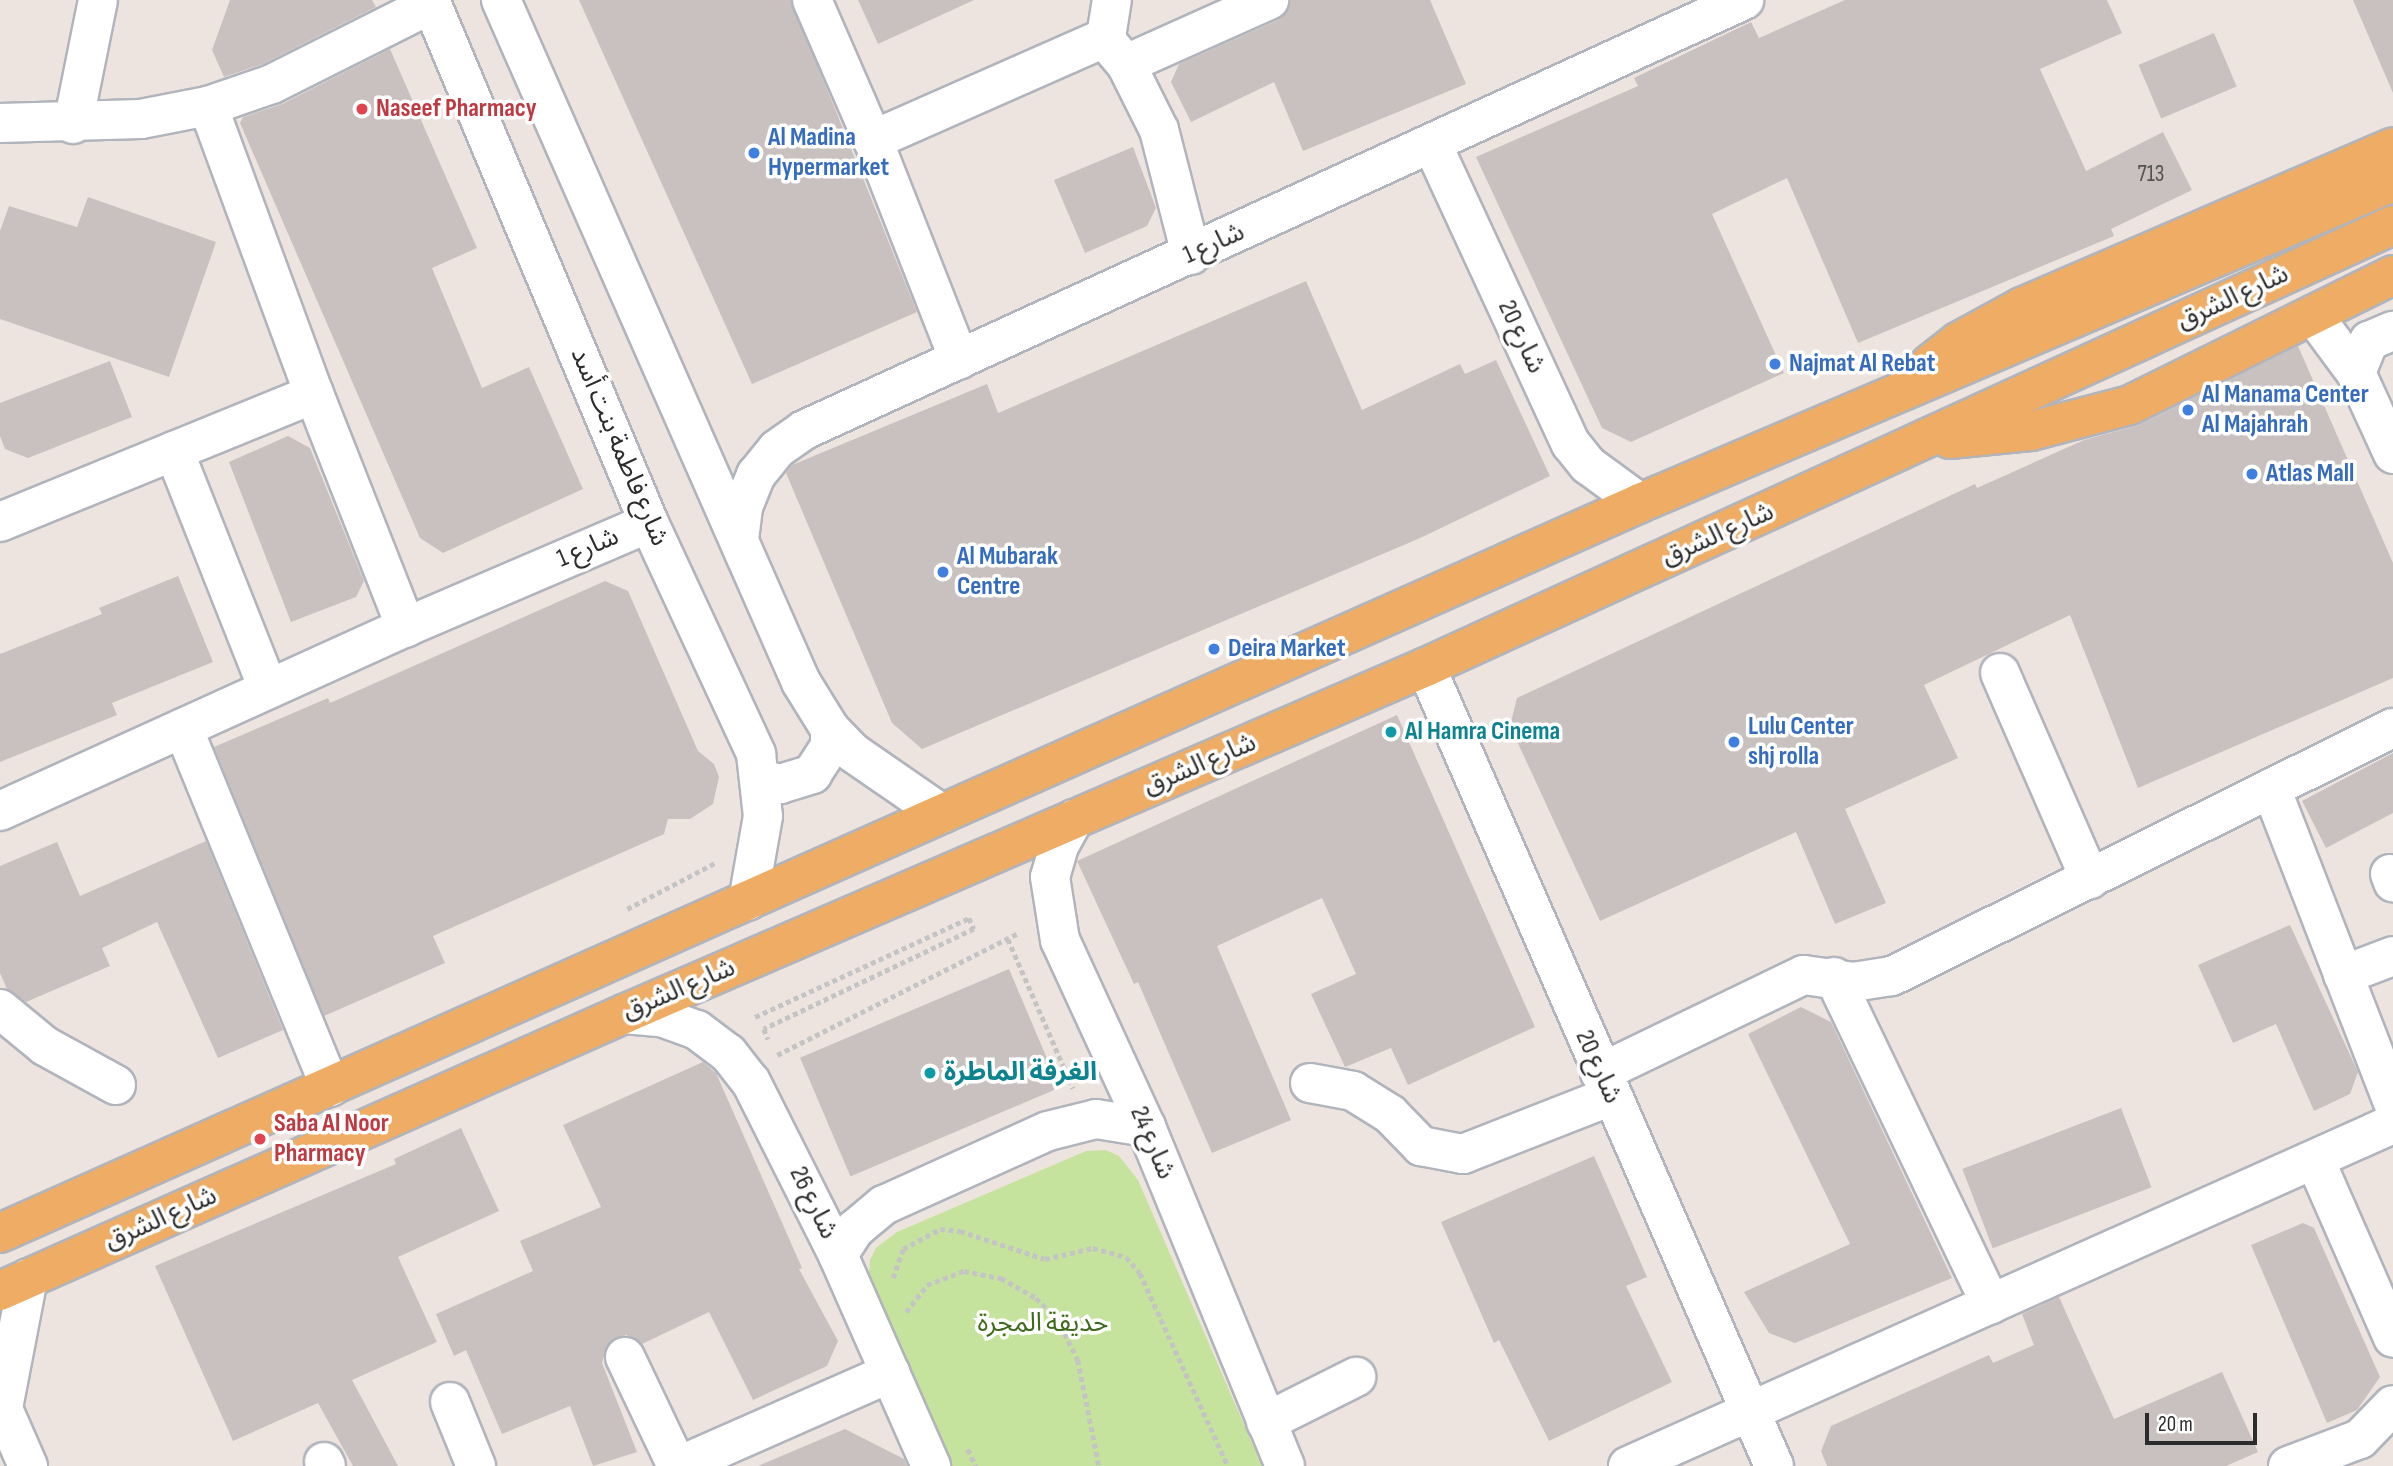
<!DOCTYPE html>
<html>
<head>
<meta charset="utf-8">
<style>
	body { margin:0 }
	#map { position:relative; width:2393px; height:1466px; overflow:hidden; background:#eee4df; font-family:"Sofia Sans Condensed","Noto Sans Arabic",sans-serif }
	div>[style] { position:absolute }
	[style*='--x'] { left:calc(var(--x)*1px); top:calc(var(--y)*1px); width:calc(var(--w)*1px); rotate:calc(var(--a)*1deg) }
	.green>* { inset:0; background:#c6e39d }
	.building>* { inset:0; background:#c9c1bf; transform-origin:0 0 }
	.path>* { height:4.5px; margin-top:-2.25px; transform-origin:0; background:repeating-linear-gradient(90deg,#c4c4c4 0 5px,transparent 0 8.5px) }
	.roads { filter:drop-shadow(2px 0 #b0b4bc) drop-shadow(-2px 0 #b0b4bc) drop-shadow(0 2px #b0b4bc) drop-shadow(0 -2px #b0b4bc) }
	.minor>* { height:38px; margin:-19px; padding:0 19px; transform-origin:19px; border-radius:19px; background:#fff }
	.major>* { height:38px; margin:-19px; padding:0 19px; transform-origin:19px; border-radius:19px; background:#eeac64 }
	.dots>* { width:19px; height:19px; translate:-50% -50%; box-sizing:border-box; border:4px solid #fff; border-radius:50% }
	span { translate:-50% -50%; white-space:nowrap; text-align:center; line-height:1.15; -webkit-text-stroke:7px #fff; paint-order:stroke }
	.number-label { font-size:23px; color:#535151 }
	.number-label span { -webkit-text-stroke-width:0 }
	.health-label { font-size:26px; color:#be3a42; font-weight:700 }
	.left { translate:0 -50%; text-align:left }
	.shop-label { font-size:26px; color:#366cbe; font-weight:700 }
	.street-label { font-size:26px; color:#2c2c2c }
	.culture-label { font-size:26px; color:#0d838f; font-weight:700 }
	.park-label { font-size:26px; color:#3f691c }
	.scale { position:absolute; left:2145px; top:1413px; width:112px; height:32px; box-sizing:border-box; border:4px solid #2c2c2c; border-top:0; padding-left:9px; font-size:21px; line-height:24px; white-space:nowrap; color:#2c2c2c; -webkit-text-stroke:5px #fff; paint-order:stroke }
</style>
</head>
<body>
<div id="map">
	<div class="green">
		<i style="clip-path:polygon(1106px 1150px,1119px 1156px,1138px 1180px,1262px 1466px,946px 1466px,868px 1286px,870px 1260px,876px 1248px,897px 1232px,1086px 1151px)"></i>
	</div>
	<div class="building">
		<i style="clip-path:polygon(230px 0,372px 0,376px 7px,263px 64px,224px 77px,212px 50px)"></i>
		<i style="clip-path:polygon(579px 0,791px 0,917px 312px,752px 384px)"></i>
		<i style="clip-path:polygon(858px 0,974px 0,878px 44px)"></i>
		<i style="clip-path:polygon(1291px 0,1430px 0,1466px 84px,1303px 151px,1274px 82px,1191px 122px,1171px 82px,1179px 64px,1278px 20px)"></i>
		<i style="clip-path:polygon(1845px 0,2107px 0,2122px 33px,2040px 69px,2086px 171px,2163px 132px,2192px 190px,2111px 229px,2114px 236px,1858px 343px,1787px 178px,1712px 214px,1784px 373px,1631px 442px,1602px 428px,1476px 157px,1638px 86px,1634px 78px,1751px 22px,1759px 38px)"></i>
		<i style="clip-path:polygon(2353px 0,2393px 0,2393px 93px)"></i>
		<i style="left:2214px;top:33px;width:58px;height:82px;rotate:67deg"></i>
		<i style="clip-path:polygon(390px 49px,477px 248px,432px 268px,482px 388px,529px 367px,583px 489px,443px 553px,420px 538px,240px 123px,243px 117px,282px 104px)"></i>
		<i style="clip-path:polygon(1133px 147px,1156px 208px,1147px 226px,1085px 253px,1054px 180px)"></i>
		<i style="clip-path:polygon(88px 197px,216px 242px,169px 377px,0 319px,0 231px,9px 206px,77px 227px)"></i>
		<i style="clip-path:polygon(1306px 281px,1362px 410px,1460px 364px,1465px 374px,1496px 360px,1550px 476px,1418px 539px,922px 749px,892px 723px,786px 473px,792px 465px,987px 384px,998px 413px)"></i>
		<i style="clip-path:polygon(2298px 346px,2393px 563px,2393px 678px,2138px 788px,2070px 615px,1924px 685px,1958px 758px,1845px 809px,1886px 903px,1835px 924px,1796px 832px,1600px 921px,1510px 726px,1517px 698px,1975px 484px,1977px 488px,2084px 440px,2139px 425px)"></i>
		<i style="clip-path:polygon(110px 361px,132px 417px,28px 458px,5px 449px,0 436px,0 403px)"></i>
		<i style="clip-path:polygon(288px 436px,310px 448px,364px 581px,356px 597px,291px 622px,229px 462px)"></i>
		<i style="clip-path:polygon(178px 576px,213px 662px,112px 703px,117px 715px,0 762px,0 654px,102px 614px,99px 608px)"></i>
		<i style="clip-path:polygon(605px 581px,628px 591px,698px 751px,714px 764px,719px 777px,713px 804px,690px 819px,668px 819px,664px 834px,433px 936px,445px 963px,324px 1016px,214px 747px,328px 698px,330px 703px)"></i>
		<i style="clip-path:polygon(1397px 715px,1535px 1027px,1408px 1085px,1391px 1048px,1345px 1067px,1311px 994px,1356px 974px,1322px 898px,1217px 946px,1291px 1120px,1212px 1153px,1138px 982px,1134px 984px,1077px 861px)"></i>
		<i style="clip-path:polygon(2393px 753px,2393px 813px,2326px 848px,2302px 801px)"></i>
		<i style="clip-path:polygon(206px 841px,283px 1030px,218px 1058px,157px 922px,102px 948px,110px 966px,26px 1002px,7px 989px,0 973px,0 866px,57px 842px,80px 896px)"></i>
		<i style="clip-path:polygon(2290px 925px,2358px 1072px,2350px 1094px,2314px 1111px,2276px 1024px,2233px 1043px,2198px 965px)"></i>
		<i style="left:1009px;top:969px;width:129px;height:227px;rotate:67deg"></i>
		<i style="clip-path:polygon(1801px 1007px,1831px 1022px,1952px 1278px,1795px 1343px,1769px 1333px,1744px 1292px,1850px 1244px,1748px 1034px)"></i>
		<i style="clip-path:polygon(703px 1062px,716px 1073px,802px 1268px,799px 1269px,838px 1341px,827px 1366px,753px 1400px,709px 1312px,642px 1344px,626px 1335px,607px 1345px,602px 1363px,637px 1452px,593px 1466px,570px 1406px,502px 1434px,466px 1350px,454px 1356px,436px 1314px,533px 1271px,520px 1241px,601px 1207px,563px 1125px)"></i>
		<i style="left:2121px;top:1108px;width:85px;height:170px;rotate:69deg"></i>
		<i style="clip-path:polygon(461px 1128px,499px 1211px,398px 1257px,437px 1342px,352px 1380px,398px 1466px,353px 1466px,318px 1403px,233px 1441px,155px 1266px,396px 1164px,394px 1159px)"></i>
		<i style="clip-path:polygon(1594px 1156px,1647px 1277px,1626px 1286px,1672px 1382px,1549px 1441px,1499px 1340px,1494px 1343px,1441px 1222px)"></i>
		<i style="clip-path:polygon(2303px 1223px,2314px 1228px,2380px 1377px,2357px 1410px,2327px 1423px,2251px 1245px)"></i>
		<i style="clip-path:polygon(2059px 1297px,2114px 1419px,2222px 1372px,2258px 1452px,2226px 1466px,1827px 1466px,1821px 1451px,1831px 1426px,1989px 1355px,1993px 1363px,2034px 1345px,2022px 1314px)"></i>
		<i style="clip-path:polygon(845px 1429px,904px 1459px,907px 1466px,758px 1466px)"></i>
	</div>
	<div class="path">
		<i style="--x:627;--y:909;--w:99;--a:-27.6"></i>
		<i style="--x:1008;--y:939;--w:163;--a:66.4"></i>
		<i style="--x:755;--y:1017;--w:236;--a:-24.8"></i>
		<i style="--x:969;--y:918;--w:12;--a:66"></i>
		<i style="--x:974;--y:929;--w:233;--a:154.5"></i>
		<i style="--x:764;--y:1029;--w:11;--a:68"></i>
		<i style="--x:777;--y:1055;--w:271;--a:-26.8"></i>
		<i style="--x:893;--y:1278;--w:31;--a:-71"></i>
		<i style="--x:903;--y:1249;--w:42;--a:-28.4"></i>
		<i style="--x:940;--y:1229;--w:20;--a:6"></i>
		<i style="--x:960;--y:1231;--w:89;--a:18.2"></i>
		<i style="--x:1045;--y:1259;--w:49;--a:-12.9"></i>
		<i style="--x:1093;--y:1248;--w:34;--a:15"></i>
		<i style="--x:1126;--y:1257;--w:21;--a:49"></i>
		<i style="--x:1140;--y:1273;--w:212;--a:65.5"></i>
		<i style="--x:906;--y:1312;--w:34;--a:-52"></i>
		<i style="--x:927;--y:1285;--w:40;--a:-21"></i>
		<i style="--x:964;--y:1271;--w:38;--a:11"></i>
		<i style="--x:1001;--y:1278;--w:40;--a:29.7"></i>
		<i style="--x:1036;--y:1298;--w:29;--a:44"></i>
		<i style="--x:1057;--y:1318;--w:47;--a:63.4"></i>
		<i style="--x:1078;--y:1360;--w:108;--a:78.8"></i>
		<i style="--x:968;--y:1449;--w:19;--a:65"></i>
	</div>
	<div class="roads">
		<div class="minor">
			<i style="--x:430;--y:0;--w:567;--a:67.28"></i>
			<i style="--x:649;--y:523;--w:255;--a:65.1"></i>
			<i style="--x:756;--y:754;--w:62;--a:83.6"></i>
			<i style="--x:763;--y:816;--w:86;--a:100"></i>
			<i style="--x:501;--y:0;--w:745;--a:66.26"></i>
			<i style="--x:801;--y:682;--w:55;--a:58.3"></i>
			<i style="--x:830;--y:729;--w:32;--a:46"></i>
			<i style="--x:852;--y:752;--w:109;--a:34.6"></i>
			<i style="--x:812;--y:0;--w:153;--a:66.5"></i>
			<i style="--x:873;--y:140;--w:236;--a:68.6"></i>
			<i style="--x:1109;--y:44;--w:26;--a:50"></i>
			<i style="--x:1126;--y:64;--w:157;--a:-24.1"></i>
			<i style="--x:1126;--y:64;--w:74;--a:63.4"></i>
			<i style="--x:1159;--y:130;--w:129;--a:75.6"></i>
			<i style="--x:208;--y:106;--w:307;--a:69.8"></i>
			<i style="--x:314;--y:394;--w:251;--a:68.5"></i>
			<i style="--x:0;--y:123;--w:141;--a:-1.6"></i>
			<i style="--x:141;--y:119;--w:68;--a:-11"></i>
			<i style="--x:208;--y:106;--w:68;--a:-19"></i>
			<i style="--x:272;--y:84;--w:178;--a:-26.7"></i>
			<i style="--x:73;--y:124;--w:126;--a:-78.6"></i>
			<i style="--x:873;--y:140;--w:255;--a:-23.8"></i>
			<i style="--x:1106;--y:37;--w:37;--a:-81"></i>
			<i style="--x:1433;--y:146;--w:328;--a:65.2"></i>
			<i style="--x:1571;--y:444;--w:27;--a:51"></i>
			<i style="--x:1588;--y:465;--w:64;--a:36.2"></i>
			<i style="--x:2313;--y:315;--w:72;--a:53.4"></i>
			<i style="--x:2356;--y:373;--w:89;--a:65.4"></i>
			<i style="--x:2356;--y:373;--w:35;--a:-68"></i>
			<i style="--x:2369;--y:341;--w:26;--a:-23"></i>
			<i style="--x:174;--y:451;--w:256;--a:68.4"></i>
			<i style="--x:0;--y:522;--w:339;--a:-22.2"></i>
			<i style="--x:739;--y:540;--w:33;--a:-83"></i>
			<i style="--x:743;--y:507;--w:35;--a:-68"></i>
			<i style="--x:756;--y:475;--w:33;--a:-51"></i>
			<i style="--x:777;--y:449;--w:33;--a:-35"></i>
			<i style="--x:804;--y:430;--w:1034;--a:-24.58"></i>
			<i style="--x:1426;--y:667;--w:871;--a:66.46"></i>
			<i style="--x:2000;--y:673;--w:225;--a:66.4"></i>
			<i style="--x:183;--y:728;--w:388;--a:67.7"></i>
			<i style="--x:761;--y:779;--w:20;--a:15"></i>
			<i style="--x:780;--y:784;--w:34;--a:-17"></i>
			<i style="--x:812;--y:774;--w:33;--a:-57"></i>
			<i style="--x:830;--y:746;--w:17;--a:-90"></i>
			<i style="--x:2271;--y:788;--w:337;--a:68.8"></i>
			<i style="--x:0;--y:811;--w:446;--a:-24.4"></i>
			<i style="--x:406;--y:627;--w:264;--a:-23.2"></i>
			<i style="--x:1074;--y:819;--w:31;--a:119"></i>
			<i style="--x:1059;--y:846;--w:32;--a:106"></i>
			<i style="--x:1050;--y:877;--w:64;--a:81"></i>
			<i style="--x:1060;--y:940;--w:206;--a:65.3"></i>
			<i style="--x:1146;--y:1127;--w:366;--a:67.7"></i>
			<i style="--x:2390;--y:874;--w:9;--a:69"></i>
			<i style="--x:2343;--y:975;--w:53;--a:-20.8"></i>
			<i style="--x:1834;--y:977;--w:363;--a:64.4"></i>
			<i style="--x:0;--y:1009;--w:58;--a:39.4"></i>
			<i style="--x:45;--y:1046;--w:81;--a:28.8"></i>
			<i style="--x:624;--y:1014;--w:37;--a:5"></i>
			<i style="--x:661;--y:1017;--w:38;--a:20"></i>
			<i style="--x:697;--y:1030;--w:39;--a:37"></i>
			<i style="--x:728;--y:1053;--w:37;--a:52"></i>
			<i style="--x:751;--y:1082;--w:194;--a:63.3"></i>
			<i style="--x:838;--y:1255;--w:231;--a:66.2"></i>
			<i style="--x:1600;--y:1073;--w:226;--a:-25.7"></i>
			<i style="--x:1804;--y:975;--w:49;--a:8.1"></i>
			<i style="--x:1853;--y:982;--w:39;--a:-9"></i>
			<i style="--x:1892;--y:976;--w:559;--a:-26.34"></i>
			<i style="--x:1310;--y:1083;--w:44;--a:10.5"></i>
			<i style="--x:1353;--y:1091;--w:44;--a:31.9"></i>
			<i style="--x:1390;--y:1114;--w:45;--a:45.9"></i>
			<i style="--x:1421;--y:1146;--w:43;--a:10.8"></i>
			<i style="--x:1463;--y:1154;--w:159;--a:-21.4"></i>
			<i style="--x:2315;--y:1160;--w:194;--a:66.3"></i>
			<i style="--x:838;--y:1255;--w:31;--a:-57"></i>
			<i style="--x:855;--y:1229;--w:38;--a:-40"></i>
			<i style="--x:884;--y:1205;--w:180;--a:-24.3"></i>
			<i style="--x:1048;--y:1131;--w:49;--a:-14"></i>
			<i style="--x:1096;--y:1119;--w:51;--a:9.1"></i>
			<i style="--x:625;--y:1357;--w:121;--a:64.5"></i>
			<i style="--x:0;--y:1402;--w:70;--a:66.4"></i>
			<i style="--x:450;--y:1402;--w:69;--a:67.9"></i>
			<i style="--x:3;--y:1408;--w:132;--a:-79.1"></i>
			<i style="--x:1266;--y:1422;--w:101;--a:-26.6"></i>
			<i style="--x:324;--y:1462;--w:4;--a:63"></i>
			<i style="--x:679;--y:1466;--w:231;--a:-23.8"></i>
			<i style="--x:1628;--y:1466;--w:838;--a:-24.09"></i>
			<i style="--x:2288;--y:1466;--w:77;--a:-20.6"></i>
			<i style="--x:2360;--y:1439;--w:47;--a:-45.9"></i>
		</div>
		<div class="major">
			<i style="--x:1930;--y:364;--w:36;--a:-38"></i>
			<i style="--x:1958;--y:342;--w:73;--a:-28.7"></i>
			<i style="--x:2022;--y:307;--w:404;--a:-23.3"></i>
			<i style="--x:1950;--y:439;--w:81;--a:-5.6"></i>
			<i style="--x:2031;--y:431;--w:102;--a:-14.7"></i>
			<i style="--x:2130;--y:405;--w:293;--a:-26.3"></i>
			<i style="--x:0;--y:1233;--w:1795;--a:-23.99"></i>
			<i style="--x:1640;--y:503;--w:819;--a:-23.09"></i>
			<i style="--x:0;--y:1291;--w:683;--a:-23.94"></i>
			<i style="--x:624;--y:1014;--w:874;--a:-23.4"></i>
			<i style="--x:1426;--y:667;--w:1063;--a:-24.56"></i>
		</div>
	</div>
	<div class="dots">
		<i style="left:362px;top:109px;background:#e0444e"></i>
		<i style="left:754px;top:153px;background:#3f7fe0"></i>
		<i style="left:1775px;top:364px;background:#3f7fe0"></i>
		<i style="left:2188px;top:410px;background:#3f7fe0"></i>
		<i style="left:2252px;top:474px;background:#3f7fe0"></i>
		<i style="left:943px;top:572px;background:#3f7fe0"></i>
		<i style="left:1214px;top:649px;background:#3f7fe0"></i>
		<i style="left:1391px;top:732px;background:#0f9aa8"></i>
		<i style="left:1734px;top:742px;background:#3f7fe0"></i>
		<i style="left:930px;top:1073px;background:#0f9aa8"></i>
		<i style="left:260px;top:1139px;background:#e0444e"></i>
	</div>
	<div class="number-label">
		<span style="left:2151px;top:174px">713</span>
	</div>
	<div class="health-label">
		<span class="left" style="left:376px;top:109px">Naseef Pharmacy</span>
		<span class="left" style="left:274px;top:1139px">Saba Al Noor<br>Pharmacy</span>
	</div>
	<div class="shop-label">
		<span class="left" style="left:768px;top:153px">Al Madina<br>Hypermarket</span>
		<span class="left" style="left:1789px;top:364px">Najmat Al Rebat</span>
		<span class="left" style="left:2202px;top:410px">Al Manama Center<br>Al Majahrah</span>
		<span class="left" style="left:2266px;top:474px">Atlas Mall</span>
		<span class="left" style="left:957px;top:572px">Al Mubarak<br>Centre</span>
		<span class="left" style="left:1228px;top:649px">Deira Market</span>
		<span class="left" style="left:1748px;top:742px">Lulu Center<br>shj rolla</span>
	</div>
	<div class="street-label">
		<span style="left:1214px;top:244px;rotate:-24deg">شارع 1</span>
		<span style="left:2233px;top:298px;rotate:-25deg">شارع الشرق</span>
		<span style="left:1521px;top:337px;rotate:65deg">شارع 20</span>
		<span style="left:619px;top:447px;rotate:67deg">شارع فاطمة بنت أسد</span>
		<span style="left:1718px;top:535px;rotate:-24deg">شارع الشرق</span>
		<span style="left:588px;top:548px;rotate:-23deg">شارع 1</span>
		<span style="left:1200px;top:765px;rotate:-23deg">شارع الشرق</span>
		<span style="left:679px;top:990px;rotate:-23deg">شارع الشرق</span>
		<span style="left:1598px;top:1067px;rotate:66deg">شارع 20</span>
		<span style="left:1152px;top:1143px;rotate:67deg">شارع 24</span>
		<span style="left:813px;top:1203px;rotate:64deg">شارع 26</span>
		<span style="left:161px;top:1219px;rotate:-24deg">شارع الشرق</span>
	</div>
	<div class="culture-label">
		<span class="left" style="left:1405px;top:732px">Al Hamra Cinema</span>
		<span class="left" style="left:944px;top:1073px">الغرفة الماطرة</span>
	</div>
	<div class="park-label">
		<span style="left:1043px;top:1324px">حديقة المجرة</span>
	</div>
	<div class="scale">20 m</div>
</div>
</body>
</html>
